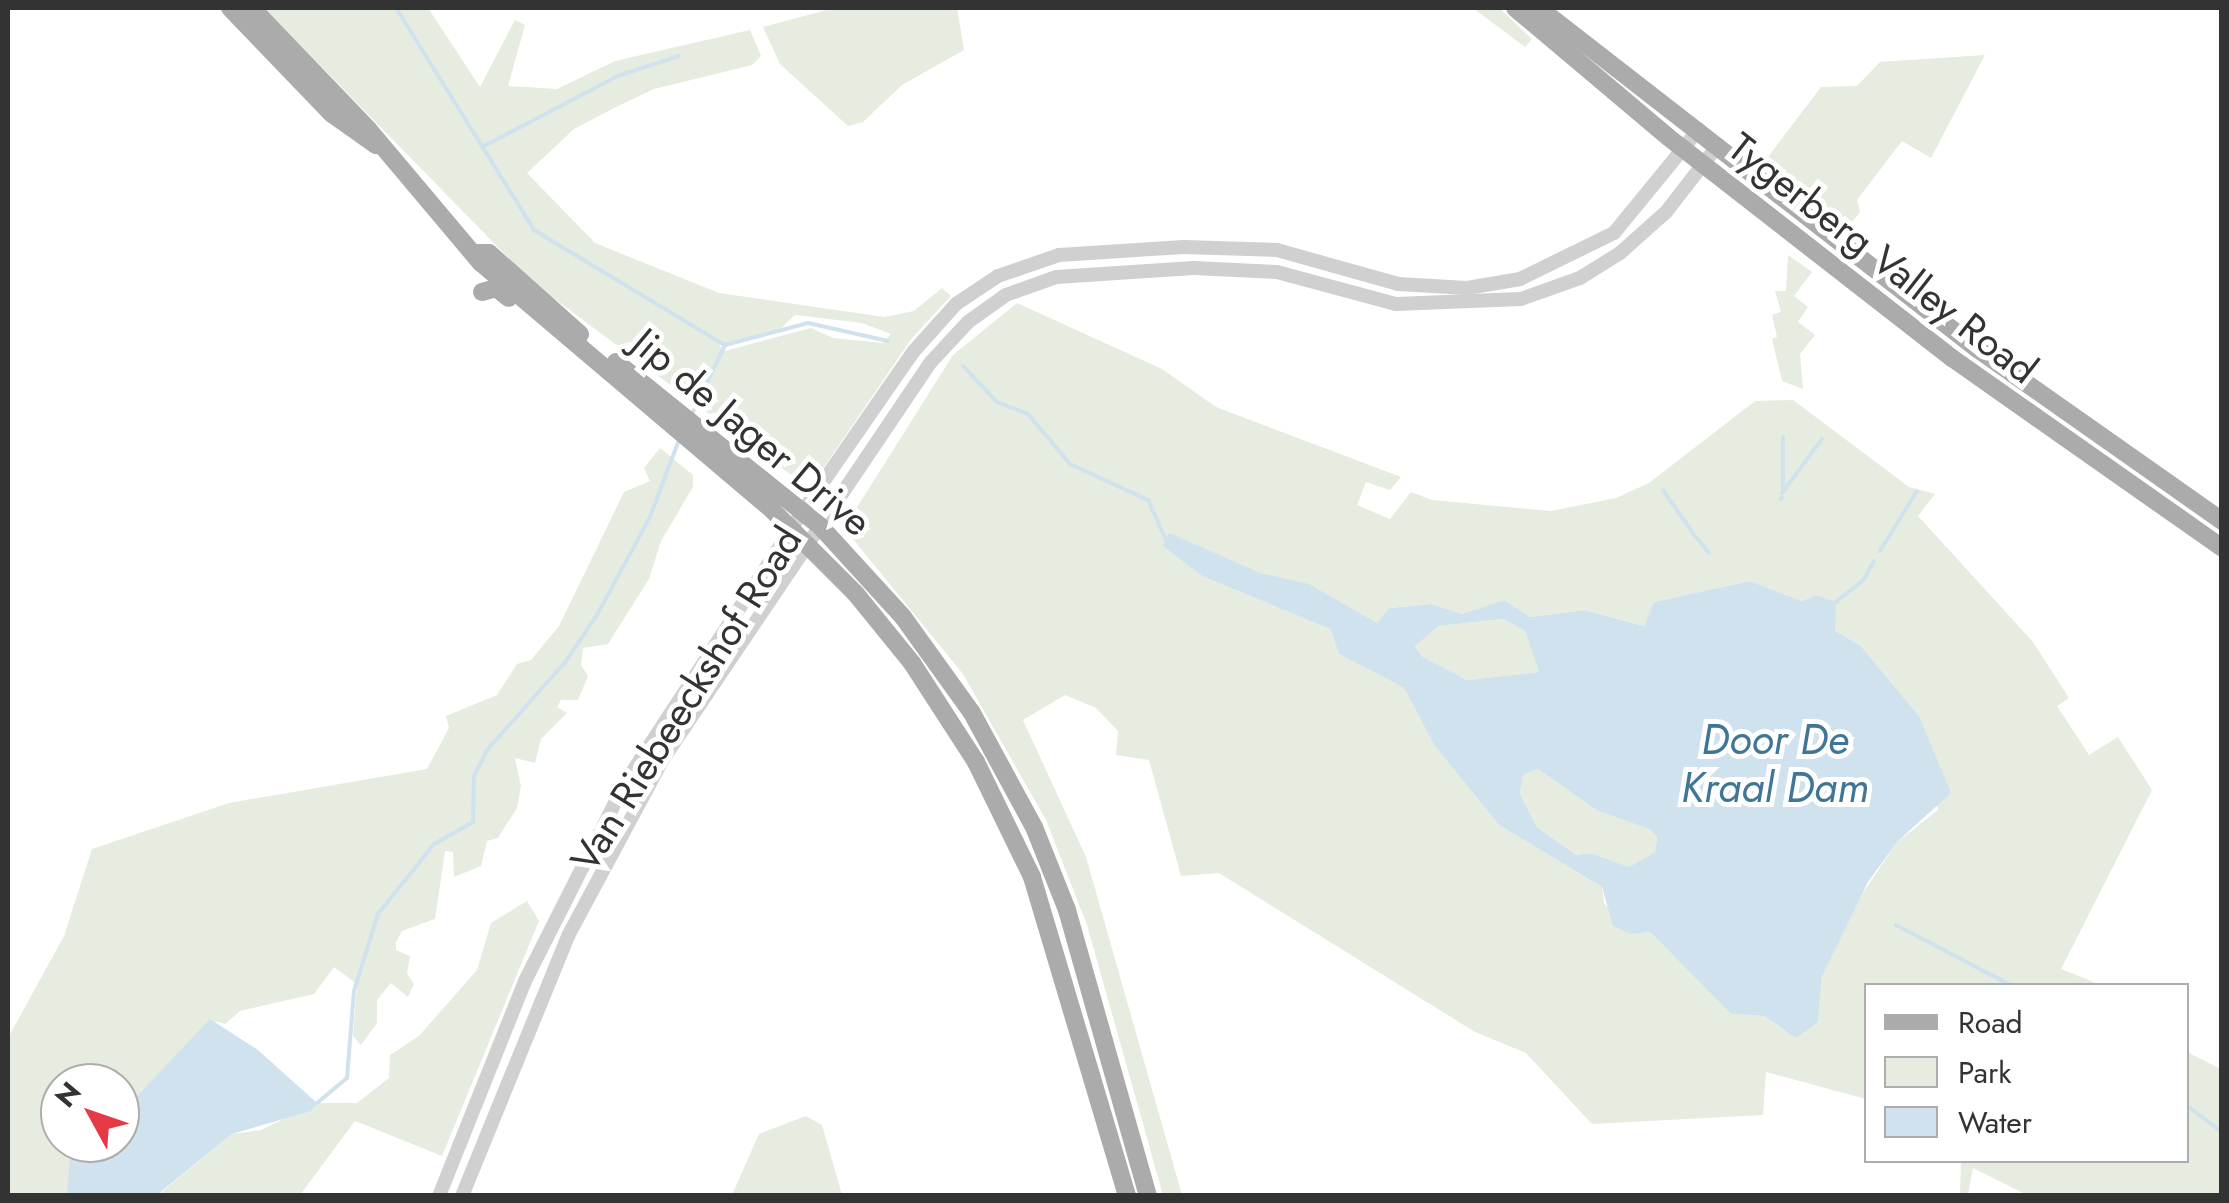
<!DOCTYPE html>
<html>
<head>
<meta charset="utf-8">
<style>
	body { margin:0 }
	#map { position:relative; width:2229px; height:1203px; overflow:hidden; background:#fff; font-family:Jost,sans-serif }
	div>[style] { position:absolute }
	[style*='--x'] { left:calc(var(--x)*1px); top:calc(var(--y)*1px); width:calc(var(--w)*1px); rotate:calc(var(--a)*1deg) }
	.green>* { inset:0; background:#e6ecdf }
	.water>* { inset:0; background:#cfe2ee }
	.stream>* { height:4px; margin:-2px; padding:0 2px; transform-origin:2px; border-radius:2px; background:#cfe2ee }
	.minor>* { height:14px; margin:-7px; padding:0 7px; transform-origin:7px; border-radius:7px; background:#d0d0d0 }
	.major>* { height:18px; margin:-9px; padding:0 9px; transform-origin:9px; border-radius:9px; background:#ababab }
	span { translate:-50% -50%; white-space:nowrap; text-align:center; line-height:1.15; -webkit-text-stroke:10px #fff; paint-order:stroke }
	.street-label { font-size:40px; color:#333 }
	.water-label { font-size:42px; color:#3f7597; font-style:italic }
	.frame { position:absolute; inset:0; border:10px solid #333; pointer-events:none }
	.legend { position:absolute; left:1864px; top:983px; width:325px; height:180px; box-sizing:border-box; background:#fff; border:2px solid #adadad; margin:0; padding:12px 18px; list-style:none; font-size:30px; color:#333 }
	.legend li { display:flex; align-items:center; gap:20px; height:50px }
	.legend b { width:50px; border:2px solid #adadad }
	.north { position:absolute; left:40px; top:1063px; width:100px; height:100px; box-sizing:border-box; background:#fff; border:2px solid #adadad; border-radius:50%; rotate:310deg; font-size:28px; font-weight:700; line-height:40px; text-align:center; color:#333 }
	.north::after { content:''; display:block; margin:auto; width:35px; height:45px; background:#e63946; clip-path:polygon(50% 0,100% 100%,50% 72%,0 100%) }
</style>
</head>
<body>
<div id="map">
	<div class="green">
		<i style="clip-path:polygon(evenodd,264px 8px,428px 8px,480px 87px,515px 20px,525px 25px,508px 86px,557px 89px,615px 61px,750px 30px,761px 56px,752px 65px,654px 89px,614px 108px,574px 129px,527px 173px,595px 243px,719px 293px,884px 317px,914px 311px,942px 288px,951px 296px,912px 338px,822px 470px,794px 477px,532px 282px,264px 8px,795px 315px,862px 323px,891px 334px,883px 343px,833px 338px,811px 328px,725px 351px,719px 345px,780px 329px,795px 315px)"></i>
		<i style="clip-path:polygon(834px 8px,957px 8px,964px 50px,902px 85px,863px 122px,848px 126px,780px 64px,763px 27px)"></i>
		<i style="clip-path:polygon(1473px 8px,1499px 8px,1532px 39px,1525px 47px)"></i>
		<i style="clip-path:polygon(1985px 55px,1931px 158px,1902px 141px,1857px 200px,1860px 212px,1849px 226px,1765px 161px,1821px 87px,1857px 86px,1880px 62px)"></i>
		<i style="clip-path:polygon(1788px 255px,1812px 272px,1794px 296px,1808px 307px,1798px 322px,1815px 335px,1800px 354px,1803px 389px,1782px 381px,1772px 339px,1777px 337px,1772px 315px,1781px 312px,1775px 291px,1786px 291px)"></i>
		<i style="clip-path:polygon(evenodd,1017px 303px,1162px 369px,1216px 407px,1401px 477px,1390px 490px,1366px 482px,1357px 505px,1390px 519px,1411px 492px,1432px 500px,1551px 511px,1616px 498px,1649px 483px,1755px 401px,1793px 400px,1909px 487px,1935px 494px,1918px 516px,2033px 642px,2069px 698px,2057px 706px,2089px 755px,2118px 737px,2152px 790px,2061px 969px,2101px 985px,1866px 986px,1866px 1099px,1766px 1072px,1763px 1115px,1592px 1124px,1526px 1053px,1475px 1032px,1219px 873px,1181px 876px,1149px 760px,1116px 755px,1118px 731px,1096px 708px,1065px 695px,1023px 720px,1086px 857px,1182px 1195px,1163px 1195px,1087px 925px,1046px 820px,963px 674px,844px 528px,953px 355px,1017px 303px,1170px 534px,1261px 573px,1308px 584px,1377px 623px,1389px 608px,1432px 604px,1462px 614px,1504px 600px,1530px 617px,1585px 610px,1645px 626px,1654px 602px,1750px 581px,1802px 601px,1816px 595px,1835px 602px,1835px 631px,1860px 645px,1919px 716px,1938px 810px,1897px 842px,1841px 926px,1822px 976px,1818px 1022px,1785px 1031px,1764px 1016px,1731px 1014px,1650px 932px,1631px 934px,1604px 903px,1602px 887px,1499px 825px,1434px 745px,1404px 688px,1339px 654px,1330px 629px,1202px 576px,1164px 546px,1170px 534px)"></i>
		<i style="clip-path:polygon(660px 448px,693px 475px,693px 487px,661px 541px,649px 579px,608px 644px,583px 648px,581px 665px,588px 676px,578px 700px,561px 700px,557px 707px,567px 713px,541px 739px,535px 763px,515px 758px,521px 786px,517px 808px,498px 838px,487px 841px,481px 866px,454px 877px,453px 852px,445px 851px,435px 919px,402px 931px,396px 942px,396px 950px,410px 956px,407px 974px,414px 984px,408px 997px,391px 983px,377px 1000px,377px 1023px,361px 1045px,353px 1036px,357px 984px,334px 967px,314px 994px,240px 1011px,225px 1024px,210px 1020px,120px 1114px,120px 1083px,60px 1083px,60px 1143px,71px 1143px,73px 1160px,67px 1195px,8px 1196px,8px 1038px,64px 936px,92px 849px,229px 803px,427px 769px,449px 728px,446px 716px,497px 695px,517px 664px,531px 660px,559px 626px,624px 492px,650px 481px,644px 468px)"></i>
		<i style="clip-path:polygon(1503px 619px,1525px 631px,1539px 672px,1467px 680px,1420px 656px,1415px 645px,1437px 626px)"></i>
		<i style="clip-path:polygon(1538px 769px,1598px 811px,1649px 829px,1657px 837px,1655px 852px,1629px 867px,1591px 853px,1576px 855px,1537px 827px,1520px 794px,1523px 775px)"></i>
		<i style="clip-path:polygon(527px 901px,539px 921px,442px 1156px,355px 1121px,300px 1195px,157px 1196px,232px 1134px,261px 1130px,317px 1103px,357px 1103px,389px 1078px,390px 1055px,419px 1036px,477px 970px,491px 923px)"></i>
		<i style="clip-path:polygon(2187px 1052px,2221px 1069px,2221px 1195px,2027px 1195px,1973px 1168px,1968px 1195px,1960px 1195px,1961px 1161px,2186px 1160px)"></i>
		<i style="clip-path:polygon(806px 1116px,822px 1125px,842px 1195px,732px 1195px,759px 1134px)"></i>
	</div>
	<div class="water">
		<i style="clip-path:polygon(evenodd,1169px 533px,1261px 573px,1309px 584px,1377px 623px,1389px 608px,1432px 604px,1462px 614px,1504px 600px,1530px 617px,1585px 610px,1644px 626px,1654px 602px,1750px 581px,1802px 601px,1816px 595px,1836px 602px,1835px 631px,1860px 645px,1919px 716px,1951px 793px,1897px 842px,1868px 882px,1822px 976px,1818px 1022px,1796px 1038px,1764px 1016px,1731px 1014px,1650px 932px,1631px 934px,1613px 926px,1602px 887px,1499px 825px,1434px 745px,1404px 688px,1339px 654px,1330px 629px,1202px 576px,1163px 546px,1169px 533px,1503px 619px,1525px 631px,1539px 672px,1467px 680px,1421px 656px,1415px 646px,1438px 626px,1503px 619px,1169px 533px,1538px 769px,1598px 811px,1649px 829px,1657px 837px,1655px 852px,1629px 867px,1591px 853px,1576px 855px,1537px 827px,1520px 794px,1523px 775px,1538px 769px)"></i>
		<i style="clip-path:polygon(210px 1019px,258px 1050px,317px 1103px,311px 1111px,232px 1134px,157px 1195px,67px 1195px,71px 1143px,120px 1143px,120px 1114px)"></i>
	</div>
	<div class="stream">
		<i style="--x:396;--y:8;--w:261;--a:58.1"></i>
		<i style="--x:534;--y:230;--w:223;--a:31.1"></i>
		<i style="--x:725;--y:345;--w:86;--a:-14.8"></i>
		<i style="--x:808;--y:323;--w:82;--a:12.7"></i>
		<i style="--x:484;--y:146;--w:151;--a:-27.6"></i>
		<i style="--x:618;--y:76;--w:64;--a:-18.2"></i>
		<i style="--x:963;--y:366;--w:50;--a:46.6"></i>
		<i style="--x:997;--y:402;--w:33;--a:21"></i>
		<i style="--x:1028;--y:414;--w:65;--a:50"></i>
		<i style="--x:1070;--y:464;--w:86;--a:24.8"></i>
		<i style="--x:1148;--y:500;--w:44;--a:65.8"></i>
		<i style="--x:692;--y:414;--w:76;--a:-64.4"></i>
		<i style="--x:1783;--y:489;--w:52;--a:-90"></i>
		<i style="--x:1663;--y:490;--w:56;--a:55.2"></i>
		<i style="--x:1782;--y:493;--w:67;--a:-53.5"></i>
		<i style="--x:1781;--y:499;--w:2;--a:-63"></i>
		<i style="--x:1697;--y:538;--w:19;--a:51"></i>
		<i style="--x:1880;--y:551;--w:70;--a:-58.3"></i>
		<i style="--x:1865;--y:577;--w:18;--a:-61"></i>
		<i style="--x:1836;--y:602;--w:36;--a:-39"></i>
		<i style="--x:1896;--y:925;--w:131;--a:27.7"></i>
		<i style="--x:317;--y:1103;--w:39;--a:-40"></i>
		<i style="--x:347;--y:1078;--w:87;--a:-85.4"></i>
		<i style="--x:354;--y:991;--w:81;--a:-72.7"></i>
		<i style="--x:378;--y:914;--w:90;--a:-51.3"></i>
		<i style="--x:434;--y:844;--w:45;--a:-29.4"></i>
		<i style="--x:473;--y:822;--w:46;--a:-88.8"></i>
		<i style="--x:474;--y:776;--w:30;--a:-63"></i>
		<i style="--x:488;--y:749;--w:118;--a:-48.4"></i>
		<i style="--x:566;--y:661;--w:55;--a:-56"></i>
		<i style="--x:597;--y:615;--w:111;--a:-61.6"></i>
		<i style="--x:650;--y:517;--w:82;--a:-69.4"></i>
		<i style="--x:2186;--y:1105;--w:45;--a:36.9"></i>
	</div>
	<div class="minor">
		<i style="--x:439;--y:1196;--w:232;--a:-68.2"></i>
		<i style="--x:525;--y:981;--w:222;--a:-63.2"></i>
		<i style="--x:625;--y:783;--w:325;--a:-56.8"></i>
		<i style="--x:803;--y:511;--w:193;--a:-55.3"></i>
		<i style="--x:913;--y:352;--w:64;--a:-48.1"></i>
		<i style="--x:956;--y:304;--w:50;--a:-33.7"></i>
		<i style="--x:998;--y:276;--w:65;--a:-19"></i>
		<i style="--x:1059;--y:255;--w:125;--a:-3.7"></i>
		<i style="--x:1184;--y:247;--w:93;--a:1.8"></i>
		<i style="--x:1277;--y:250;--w:126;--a:15.7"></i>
		<i style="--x:1398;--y:284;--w:69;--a:3.3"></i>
		<i style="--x:1467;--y:288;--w:54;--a:-9.6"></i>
		<i style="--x:1520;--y:279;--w:105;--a:-26.1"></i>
		<i style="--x:1614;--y:233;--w:134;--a:-50.7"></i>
		<i style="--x:462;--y:1196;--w:281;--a:-67.8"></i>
		<i style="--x:568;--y:936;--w:201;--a:-61.8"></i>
		<i style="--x:663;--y:759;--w:479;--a:-56"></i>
		<i style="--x:931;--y:362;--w:54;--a:-47.2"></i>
		<i style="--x:968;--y:322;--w:47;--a:-35.4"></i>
		<i style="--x:1006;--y:295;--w:53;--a:-19.8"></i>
		<i style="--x:1056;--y:277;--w:138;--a:-3.7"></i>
		<i style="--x:1194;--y:268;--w:83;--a:2.8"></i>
		<i style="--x:1277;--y:272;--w:123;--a:15.1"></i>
		<i style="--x:1396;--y:304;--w:125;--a:-2.3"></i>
		<i style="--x:1521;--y:299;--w:63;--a:-19.6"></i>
		<i style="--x:1580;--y:278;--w:47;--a:-32"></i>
		<i style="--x:1620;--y:253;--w:62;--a:-41.7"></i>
		<i style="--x:1666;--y:212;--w:85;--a:-52.2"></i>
	</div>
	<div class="major">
		<i style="--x:230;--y:8;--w:147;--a:46.1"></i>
		<i style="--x:332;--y:114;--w:54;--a:35.2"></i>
		<i style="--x:252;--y:8;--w:168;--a:46.2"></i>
		<i style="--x:368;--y:129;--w:175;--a:49.9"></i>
		<i style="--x:481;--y:263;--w:383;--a:40.3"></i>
		<i style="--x:773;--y:511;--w:117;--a:45"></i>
		<i style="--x:856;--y:594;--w:89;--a:50.9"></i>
		<i style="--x:912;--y:663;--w:118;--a:57.1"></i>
		<i style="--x:976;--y:762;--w:128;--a:64"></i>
		<i style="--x:1032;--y:877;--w:333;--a:73.4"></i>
		<i style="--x:1515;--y:8;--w:200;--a:40.1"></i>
		<i style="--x:1668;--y:137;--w:360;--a:37.9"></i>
		<i style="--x:1952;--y:358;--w:330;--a:35.1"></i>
		<i style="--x:1539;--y:8;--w:554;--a:37.88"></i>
		<i style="--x:1976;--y:348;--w:301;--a:35.1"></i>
		<i style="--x:475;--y:253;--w:14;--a:0"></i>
		<i style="--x:489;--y:253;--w:122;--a:41.7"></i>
		<i style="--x:482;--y:292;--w:15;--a:-16"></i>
		<i style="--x:496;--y:288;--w:16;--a:38"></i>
		<i style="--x:616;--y:362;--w:262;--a:38.8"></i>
		<i style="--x:820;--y:526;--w:123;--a:47.6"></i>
		<i style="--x:903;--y:617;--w:118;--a:54.3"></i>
		<i style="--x:972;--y:713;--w:130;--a:61.5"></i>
		<i style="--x:1034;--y:827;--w:89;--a:68.3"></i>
		<i style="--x:1067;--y:910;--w:297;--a:74.2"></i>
	</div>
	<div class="street-label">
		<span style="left:1883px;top:258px;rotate:38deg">Tygerberg Valley Road</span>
		<span style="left:752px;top:432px;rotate:40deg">Jip de Jager Drive</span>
		<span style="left:686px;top:699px;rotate:-58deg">Van Riebeeckshof Road</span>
	</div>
	<div class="water-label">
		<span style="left:1775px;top:764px">Door De<br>Kraal Dam</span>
	</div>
	<div class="frame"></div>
	<ul class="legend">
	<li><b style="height:12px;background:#ababab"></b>Road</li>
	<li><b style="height:28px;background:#e6ecdf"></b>Park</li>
	<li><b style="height:28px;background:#cfe2ee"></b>Water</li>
	</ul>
	<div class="north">N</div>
</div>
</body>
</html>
